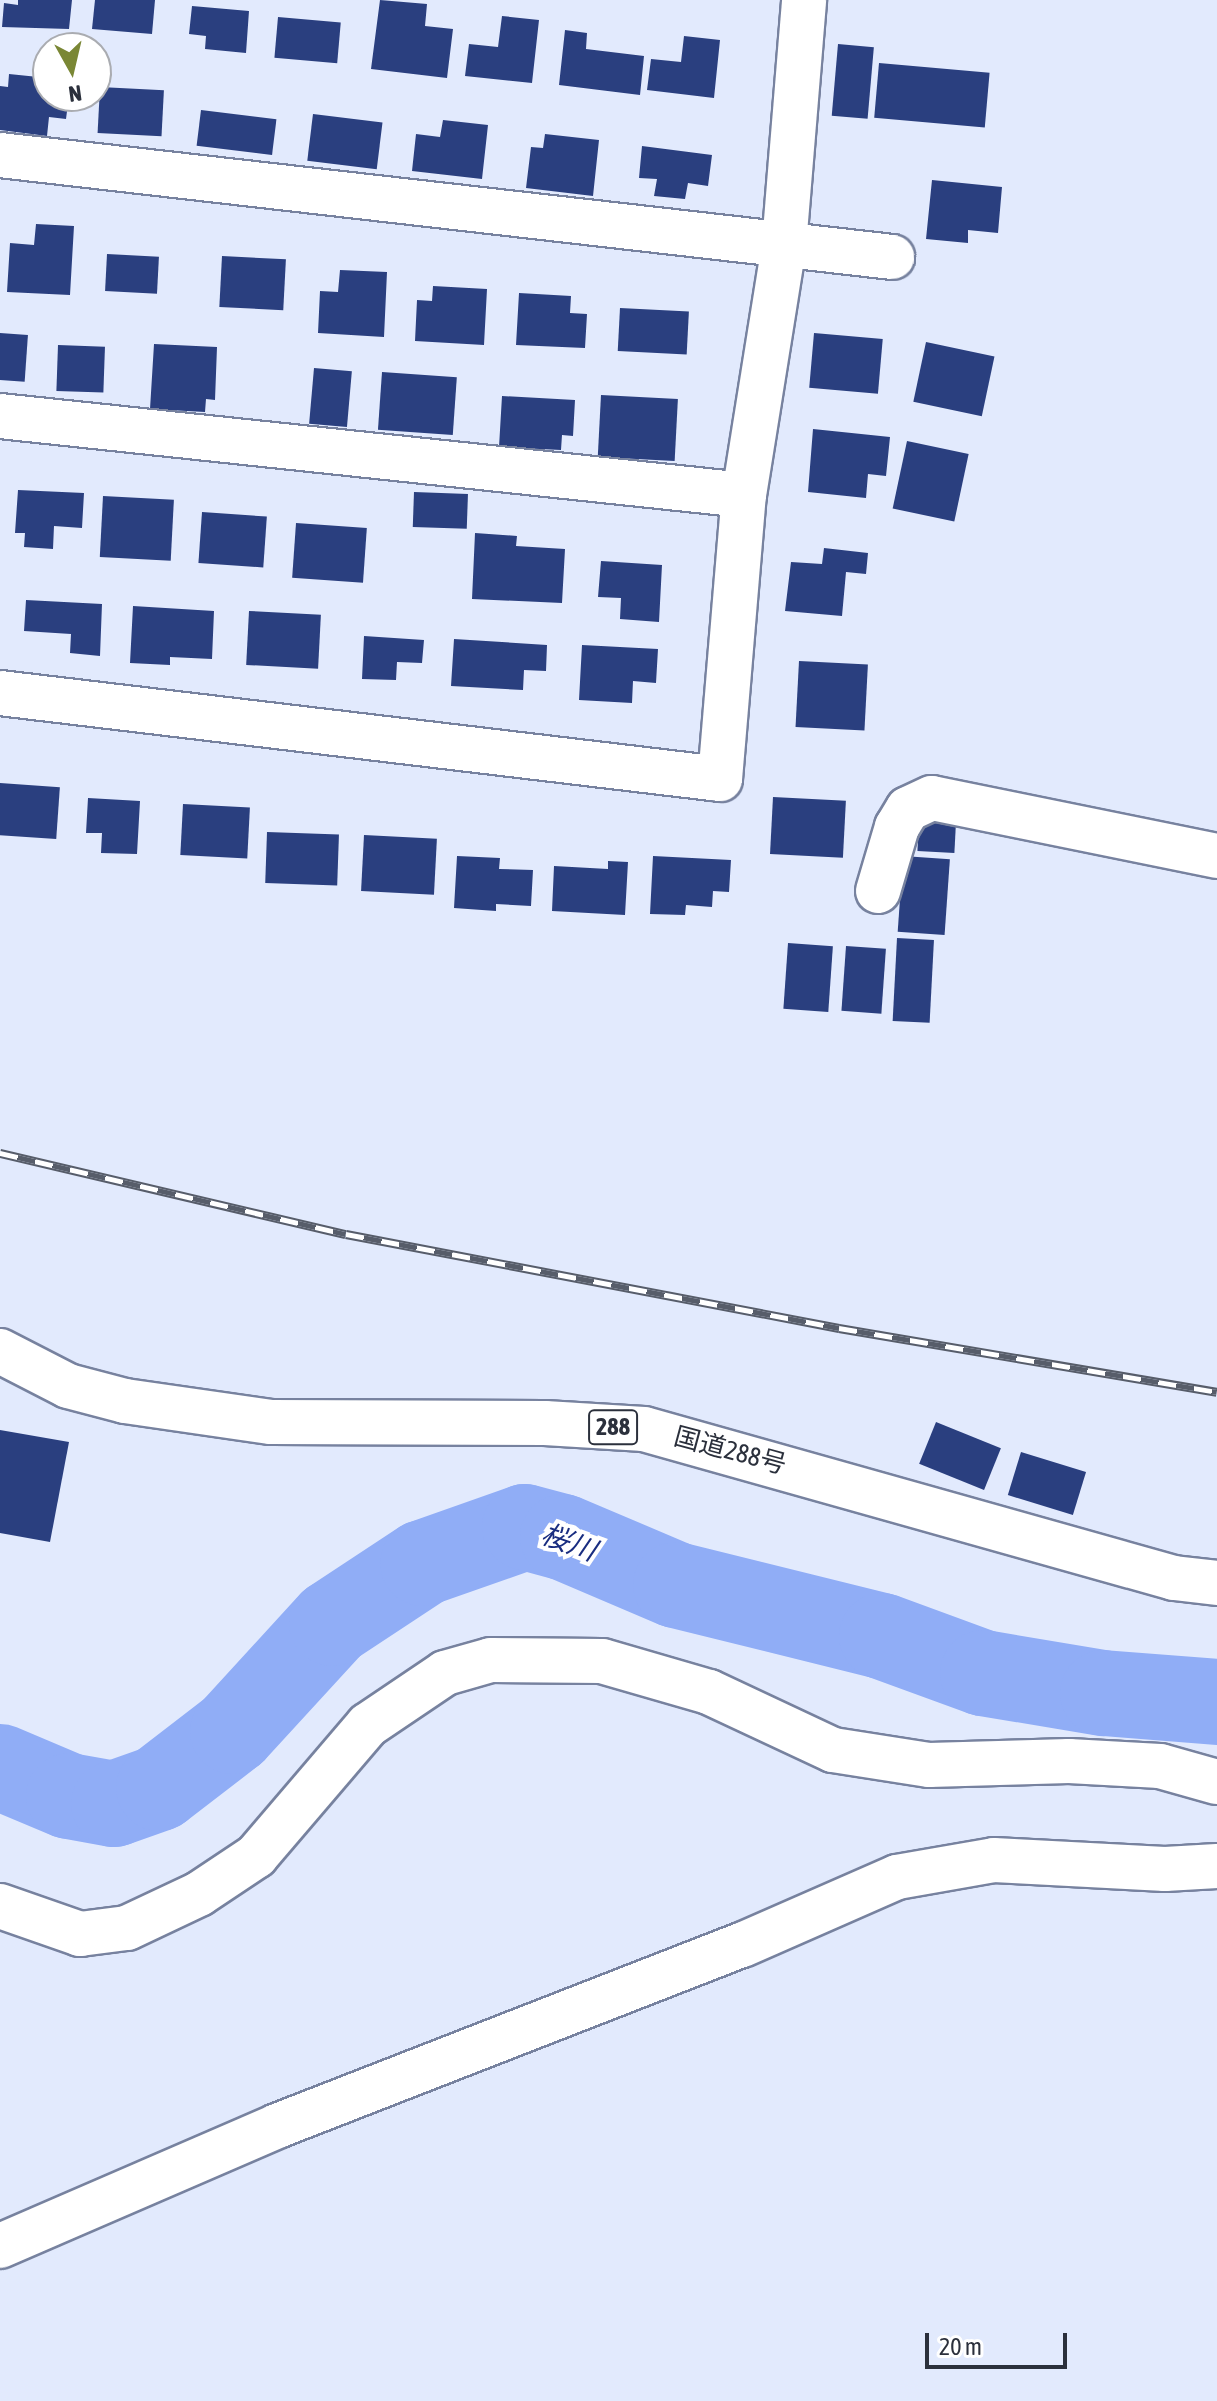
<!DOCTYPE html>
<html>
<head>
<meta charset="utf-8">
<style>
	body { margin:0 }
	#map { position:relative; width:1217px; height:2401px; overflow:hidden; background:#e2eafd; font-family:"Asap Condensed","Noto Sans JP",sans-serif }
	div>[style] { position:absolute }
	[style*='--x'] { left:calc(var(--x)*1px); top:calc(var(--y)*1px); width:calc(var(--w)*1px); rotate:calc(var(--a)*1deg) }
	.river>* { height:86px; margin:-43px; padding:0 43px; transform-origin:43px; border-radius:43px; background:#90adf6 }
	.building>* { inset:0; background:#2a3f7f; transform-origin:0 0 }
	.roads { filter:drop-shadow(2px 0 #77829f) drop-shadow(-2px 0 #77829f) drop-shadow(0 2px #77829f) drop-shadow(0 -2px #77829f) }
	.street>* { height:44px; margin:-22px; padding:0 22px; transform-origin:22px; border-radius:22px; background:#fff }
	.highway>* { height:44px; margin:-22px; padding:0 22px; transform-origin:22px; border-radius:22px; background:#fff }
	.rail>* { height:9px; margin-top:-4.5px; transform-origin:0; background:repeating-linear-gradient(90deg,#fff 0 18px,#575d6a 0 36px); box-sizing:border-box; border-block:2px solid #575d6a }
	span { translate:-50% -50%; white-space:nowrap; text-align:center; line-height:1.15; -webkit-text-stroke:8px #fff; paint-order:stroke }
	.shield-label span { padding:2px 6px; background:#fff; border:2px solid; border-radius:6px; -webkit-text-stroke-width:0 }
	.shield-label { font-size:24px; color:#2b303c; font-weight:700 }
	.street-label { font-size:26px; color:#2b303c }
	.water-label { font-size:28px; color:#192d80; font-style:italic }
	.north { position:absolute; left:32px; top:32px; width:80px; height:80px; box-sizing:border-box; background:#fff; border:2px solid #aaacb1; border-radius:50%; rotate:172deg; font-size:22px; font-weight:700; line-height:32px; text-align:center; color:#2b303c }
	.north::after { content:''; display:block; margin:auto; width:28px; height:36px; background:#7a8735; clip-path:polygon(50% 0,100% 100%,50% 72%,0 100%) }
	.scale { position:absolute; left:925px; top:2333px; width:142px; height:36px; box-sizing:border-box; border:4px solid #2b303c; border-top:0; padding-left:10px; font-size:24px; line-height:28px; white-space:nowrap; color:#2b303c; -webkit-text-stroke:6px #fff; paint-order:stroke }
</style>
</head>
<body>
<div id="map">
	<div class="river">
		<i style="--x:0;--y:1767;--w:75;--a:22.8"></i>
		<i style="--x:69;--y:1796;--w:46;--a:10.1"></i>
		<i style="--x:114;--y:1804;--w:48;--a:-19.6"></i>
		<i style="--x:159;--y:1788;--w:93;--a:-37.6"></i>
		<i style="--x:233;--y:1731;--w:147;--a:-47.5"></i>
		<i style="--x:332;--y:1623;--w:109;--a:-33.4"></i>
		<i style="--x:423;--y:1563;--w:108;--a:-19.4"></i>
		<i style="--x:525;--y:1527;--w:39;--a:15"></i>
		<i style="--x:563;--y:1537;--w:123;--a:23"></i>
		<i style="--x:676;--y:1585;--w:212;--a:13.9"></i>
		<i style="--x:882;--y:1636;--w:108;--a:20.1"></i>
		<i style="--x:983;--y:1673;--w:122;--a:9.5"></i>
		<i style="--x:1103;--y:1693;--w:114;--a:4.5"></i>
	</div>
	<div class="building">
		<i style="clip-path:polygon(18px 0,72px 0,69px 29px,2px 27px,4px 3px,18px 5px)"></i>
		<i style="clip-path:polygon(95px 0,155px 0,152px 34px,92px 29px)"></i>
		<i style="clip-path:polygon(380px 0,427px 4px,425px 26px,453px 29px,447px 78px,371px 69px)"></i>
		<i style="clip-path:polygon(192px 6px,249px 11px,246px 53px,205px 49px,206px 36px,189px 34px)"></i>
		<i style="clip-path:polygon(502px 16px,539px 20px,532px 83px,465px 76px,469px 44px,498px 47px)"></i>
		<i style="left:278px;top:17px;width:63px;height:41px;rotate:5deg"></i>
		<i style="clip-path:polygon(565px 30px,587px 33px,586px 49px,644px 56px,640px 95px,559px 85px)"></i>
		<i style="clip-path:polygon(684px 36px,720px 40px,714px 98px,647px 90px,651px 59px,681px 62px)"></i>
		<i style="left:838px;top:44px;width:36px;height:72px;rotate:5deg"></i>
		<i style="left:879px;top:63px;width:111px;height:55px;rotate:5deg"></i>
		<i style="clip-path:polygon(9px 74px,48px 78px,48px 96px,69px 96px,66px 119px,49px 117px,47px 136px,0 130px,0 86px,8px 87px)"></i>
		<i style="left:100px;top:87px;width:64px;height:46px;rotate:3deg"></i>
		<i style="left:201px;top:110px;width:76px;height:36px;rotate:7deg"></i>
		<i style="left:313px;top:114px;width:70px;height:47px;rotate:7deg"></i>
		<i style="clip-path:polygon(443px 120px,488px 125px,482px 179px,412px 171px,416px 134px,440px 137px)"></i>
		<i style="clip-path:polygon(545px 134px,599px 140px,593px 196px,526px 188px,531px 147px,543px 148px)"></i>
		<i style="clip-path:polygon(642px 146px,712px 155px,708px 186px,688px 183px,685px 199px,654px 196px,657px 179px,639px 178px)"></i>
		<i style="clip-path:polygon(932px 180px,1002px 187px,998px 233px,968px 230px,968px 243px,926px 239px)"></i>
		<i style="clip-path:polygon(36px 224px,74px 226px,70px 295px,7px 292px,10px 243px,34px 245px)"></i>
		<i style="left:107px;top:254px;width:52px;height:37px;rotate:3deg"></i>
		<i style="left:222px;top:256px;width:64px;height:51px;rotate:3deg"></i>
		<i style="clip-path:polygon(340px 270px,387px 272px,384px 337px,318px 333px,320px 291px,338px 292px)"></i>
		<i style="clip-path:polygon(433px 286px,487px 289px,484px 345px,415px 341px,417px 300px,432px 301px)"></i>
		<i style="clip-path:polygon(519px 293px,571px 296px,570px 313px,587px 314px,585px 348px,516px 345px)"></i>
		<i style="left:620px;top:308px;width:69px;height:43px;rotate:3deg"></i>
		<i style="left:0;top:333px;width:28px;height:47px;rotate:4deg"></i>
		<i style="left:814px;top:333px;width:69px;height:55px;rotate:5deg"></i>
		<i style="left:926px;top:342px;width:70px;height:61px;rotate:12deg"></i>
		<i style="clip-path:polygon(154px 344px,217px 347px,215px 400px,206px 399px,205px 412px,150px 409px)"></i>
		<i style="left:58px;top:345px;width:47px;height:46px;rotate:2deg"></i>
		<i style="left:314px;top:368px;width:38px;height:56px;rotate:5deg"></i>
		<i style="left:382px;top:372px;width:75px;height:58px;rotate:4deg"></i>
		<i style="left:601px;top:395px;width:77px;height:62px;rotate:3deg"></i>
		<i style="clip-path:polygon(502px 396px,575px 400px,573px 436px,562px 435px,561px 450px,499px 447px)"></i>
		<i style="clip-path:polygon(813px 429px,890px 437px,886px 476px,868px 474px,866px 498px,808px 492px)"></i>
		<i style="left:907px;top:441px;width:63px;height:69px;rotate:12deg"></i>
		<i style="clip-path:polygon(18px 490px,84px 493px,82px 528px,54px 526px,53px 549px,24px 547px,25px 533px,15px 533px)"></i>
		<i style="left:414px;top:492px;width:54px;height:35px;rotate:2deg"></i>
		<i style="left:103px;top:496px;width:71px;height:61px;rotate:3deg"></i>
		<i style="left:202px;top:512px;width:65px;height:51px;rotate:4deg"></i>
		<i style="left:296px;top:523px;width:71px;height:55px;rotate:4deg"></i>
		<i style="clip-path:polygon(475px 533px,517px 536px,516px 546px,565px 549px,562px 603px,472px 599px)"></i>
		<i style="clip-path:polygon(824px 548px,868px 553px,866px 574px,846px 572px,842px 616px,785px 611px,791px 562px,822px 564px)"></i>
		<i style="clip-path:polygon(601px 561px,662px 565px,659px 622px,620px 619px,621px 598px,598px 597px)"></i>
		<i style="clip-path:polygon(26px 600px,102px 604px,100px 656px,70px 653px,71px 634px,24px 631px)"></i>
		<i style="clip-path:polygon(133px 606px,214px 611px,212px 659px,170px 657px,170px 665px,130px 663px)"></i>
		<i style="left:249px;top:611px;width:72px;height:54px;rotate:3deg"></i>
		<i style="clip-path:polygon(364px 636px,424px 640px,422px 663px,397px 662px,396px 680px,362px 679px)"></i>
		<i style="clip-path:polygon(454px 639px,547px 645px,546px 671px,524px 670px,523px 690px,451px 686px)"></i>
		<i style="clip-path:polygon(582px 645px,658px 649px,656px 683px,633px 681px,632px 703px,579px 700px)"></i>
		<i style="left:799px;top:661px;width:69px;height:66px;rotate:3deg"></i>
		<i style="left:0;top:783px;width:60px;height:52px;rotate:4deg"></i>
		<i style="left:773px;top:797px;width:73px;height:57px;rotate:3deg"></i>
		<i style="clip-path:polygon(88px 798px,140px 801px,137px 854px,101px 853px,102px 833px,86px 833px)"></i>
		<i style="left:183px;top:804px;width:67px;height:51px;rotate:3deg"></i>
		<i style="left:919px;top:821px;width:37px;height:30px;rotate:3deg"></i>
		<i style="left:267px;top:832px;width:72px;height:51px;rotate:2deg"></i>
		<i style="left:364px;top:835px;width:73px;height:56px;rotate:3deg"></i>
		<i style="clip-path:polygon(457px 856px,500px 858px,499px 869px,533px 870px,531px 906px,496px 904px,496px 911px,454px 908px)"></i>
		<i style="clip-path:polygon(653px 856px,731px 860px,729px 892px,713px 891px,712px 907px,686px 905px,685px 915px,650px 914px)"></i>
		<i style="left:903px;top:856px;width:47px;height:76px;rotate:4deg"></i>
		<i style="clip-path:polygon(608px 861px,628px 862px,625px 915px,552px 911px,554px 866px,608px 869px)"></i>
		<i style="left:897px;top:938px;width:37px;height:83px;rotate:3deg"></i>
		<i style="left:788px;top:943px;width:45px;height:66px;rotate:4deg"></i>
		<i style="left:846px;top:946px;width:40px;height:65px;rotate:4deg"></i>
		<i style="left:936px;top:1422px;width:70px;height:45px;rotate:22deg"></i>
		<i style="clip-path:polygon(0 1430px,69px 1442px,50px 1542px,0 1533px)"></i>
		<i style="left:1021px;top:1452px;width:68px;height:45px;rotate:17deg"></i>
	</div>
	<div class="roads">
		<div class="street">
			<i style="--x:0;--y:155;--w:898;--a:6.52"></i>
			<i style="--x:0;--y:416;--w:748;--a:6.06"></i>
			<i style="--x:0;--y:693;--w:725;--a:6.81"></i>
			<i style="--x:720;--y:779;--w:285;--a:-85.2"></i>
			<i style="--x:744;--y:495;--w:253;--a:-80.9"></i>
			<i style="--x:784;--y:245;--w:246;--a:-85.3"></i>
			<i style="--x:878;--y:891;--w:67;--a:-73.5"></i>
			<i style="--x:897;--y:827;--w:21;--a:-59"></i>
			<i style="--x:908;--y:809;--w:26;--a:-25"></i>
			<i style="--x:932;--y:798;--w:291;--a:11.5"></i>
			<i style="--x:0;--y:1906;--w:85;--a:19.3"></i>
			<i style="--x:80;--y:1934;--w:47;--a:-7.3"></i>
			<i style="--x:127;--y:1928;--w:80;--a:-25.3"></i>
			<i style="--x:199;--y:1894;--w:69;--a:-33.7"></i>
			<i style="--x:256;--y:1856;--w:172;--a:-49.5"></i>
			<i style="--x:368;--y:1725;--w:93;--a:-34"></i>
			<i style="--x:445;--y:1673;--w:48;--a:-15.8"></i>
			<i style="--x:491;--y:1660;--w:111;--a:0.5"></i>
			<i style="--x:602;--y:1661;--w:111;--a:16.2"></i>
			<i style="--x:709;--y:1692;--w:137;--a:25.1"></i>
			<i style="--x:833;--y:1750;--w:97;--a:8.9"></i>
			<i style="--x:929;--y:1765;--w:140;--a:-1.6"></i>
			<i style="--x:1069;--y:1761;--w:91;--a:3.1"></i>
			<i style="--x:1160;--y:1766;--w:59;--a:15.7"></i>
			<i style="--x:0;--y:2246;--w:302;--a:-23.4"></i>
			<i style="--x:277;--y:2126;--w:499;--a:-21.3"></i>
			<i style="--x:742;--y:1945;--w:169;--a:-23.7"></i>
			<i style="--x:897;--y:1877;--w:98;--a:-9.9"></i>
			<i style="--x:994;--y:1860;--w:171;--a:3"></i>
			<i style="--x:1165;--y:1869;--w:52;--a:-3.3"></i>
		</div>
		<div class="highway">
			<i style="--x:0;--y:1351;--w:76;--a:27.2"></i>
			<i style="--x:68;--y:1386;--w:59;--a:14.7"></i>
			<i style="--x:125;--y:1401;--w:148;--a:8.2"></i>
			<i style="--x:271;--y:1422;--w:274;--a:0.2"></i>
			<i style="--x:545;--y:1423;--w:99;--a:3.5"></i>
			<i style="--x:644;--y:1429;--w:551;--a:15.7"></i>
			<i style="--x:1174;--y:1578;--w:43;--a:6.6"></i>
		</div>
	</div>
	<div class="rail">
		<i style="--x:0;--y:1153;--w:355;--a:13.2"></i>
		<i style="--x:346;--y:1234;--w:502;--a:10.79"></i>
		<i style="--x:839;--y:1328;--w:383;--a:9.6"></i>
	</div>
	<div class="shield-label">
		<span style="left:613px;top:1427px">288</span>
	</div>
	<div class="street-label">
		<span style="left:730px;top:1451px;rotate:15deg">国道288号</span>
	</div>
	<div class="water-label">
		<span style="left:569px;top:1542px;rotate:20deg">桜川</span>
	</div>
	<div class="north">N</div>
	<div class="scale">20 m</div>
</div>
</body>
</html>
